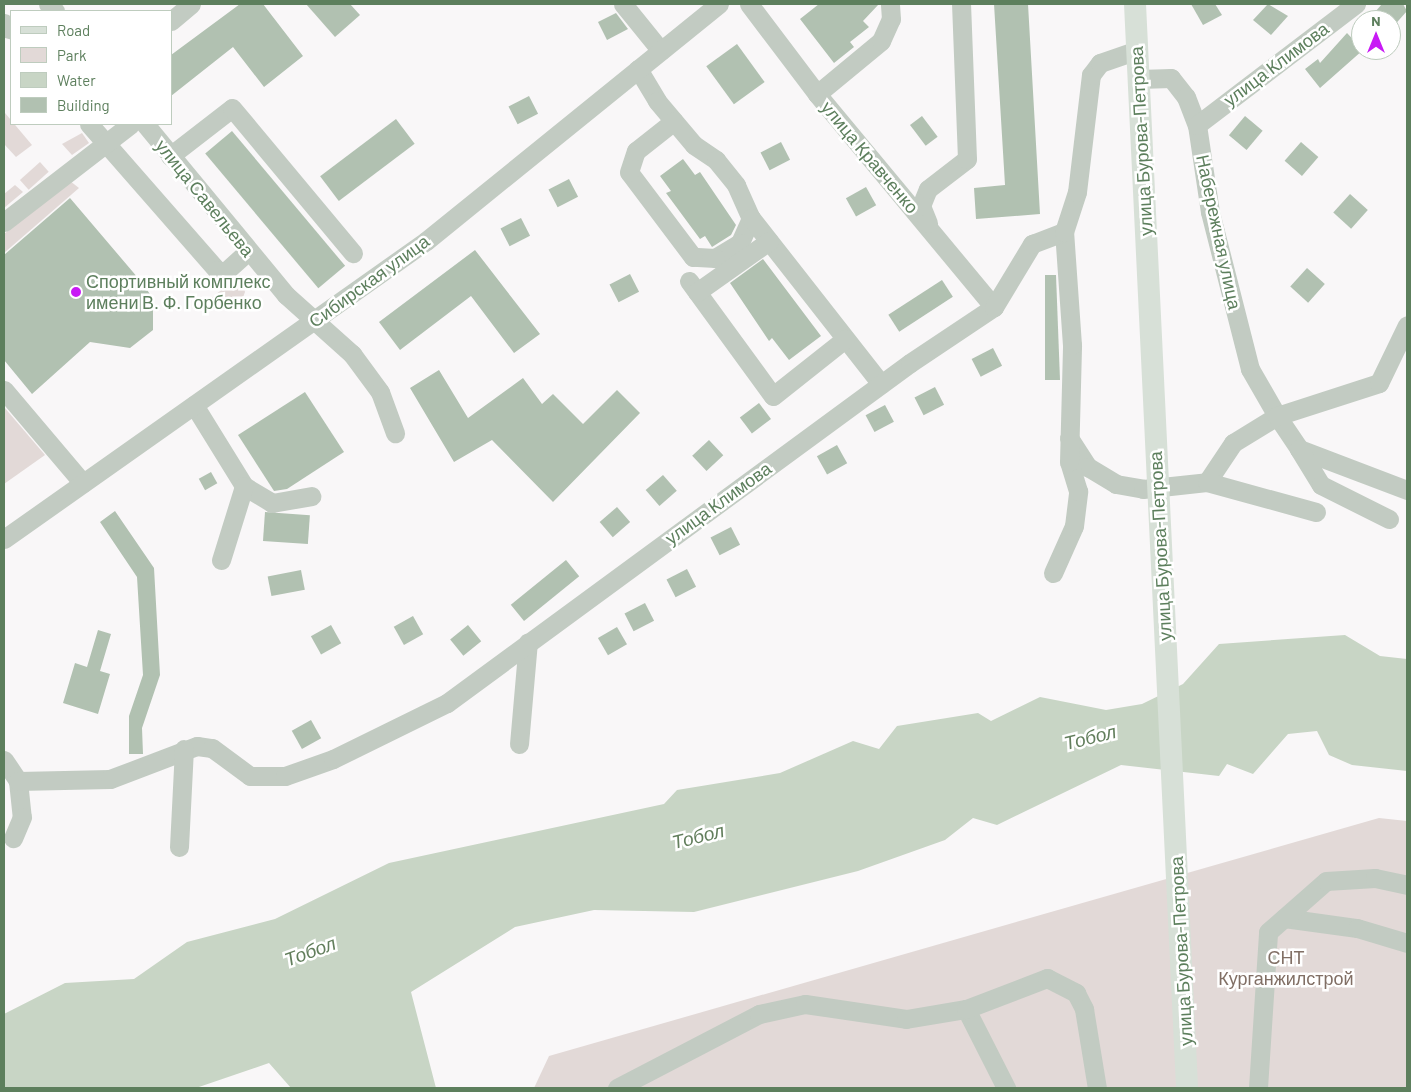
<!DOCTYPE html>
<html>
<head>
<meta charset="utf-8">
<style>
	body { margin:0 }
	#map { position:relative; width:1411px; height:1092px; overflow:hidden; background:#f9f7f8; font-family:Barlow,sans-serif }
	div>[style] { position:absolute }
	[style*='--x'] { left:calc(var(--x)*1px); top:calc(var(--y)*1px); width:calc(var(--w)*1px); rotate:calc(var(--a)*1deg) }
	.green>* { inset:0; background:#e2d9d7; transform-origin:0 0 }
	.water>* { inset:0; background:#c8d5c5 }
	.building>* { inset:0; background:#b1c1b1; transform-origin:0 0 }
	.minor>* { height:19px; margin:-9.5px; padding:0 9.5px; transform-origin:9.5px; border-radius:9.5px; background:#c2cbc2 }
	.major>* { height:22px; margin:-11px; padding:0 11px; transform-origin:11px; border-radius:11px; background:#d7e0d7 }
	.dots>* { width:14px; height:14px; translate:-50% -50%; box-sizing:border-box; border:2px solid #fff; border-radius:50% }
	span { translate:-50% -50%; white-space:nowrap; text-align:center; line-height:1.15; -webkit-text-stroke:5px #fff; paint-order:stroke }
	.street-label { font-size:18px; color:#5d7f5d }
	.poi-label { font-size:18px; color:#5d7f5d }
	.left { translate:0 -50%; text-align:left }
	.park-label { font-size:18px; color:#816f65 }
	.water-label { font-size:19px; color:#627e5c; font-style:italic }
	.frame { position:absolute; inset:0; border:5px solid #5d7f5d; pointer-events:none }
	.legend { position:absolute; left:10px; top:10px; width:162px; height:115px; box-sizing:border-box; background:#fff; border:1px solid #beccbe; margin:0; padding:6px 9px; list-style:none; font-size:15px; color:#5d7f5d }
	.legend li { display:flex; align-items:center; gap:10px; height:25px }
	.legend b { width:25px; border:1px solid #beccbe }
	.north { position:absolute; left:1351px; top:10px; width:50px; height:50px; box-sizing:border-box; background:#fff; border:1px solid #beccbe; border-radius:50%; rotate:0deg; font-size:14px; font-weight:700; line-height:20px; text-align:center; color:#5d7f5d }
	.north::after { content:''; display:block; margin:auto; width:18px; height:22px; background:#c81af5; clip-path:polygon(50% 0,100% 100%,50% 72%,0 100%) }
</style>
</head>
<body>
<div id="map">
	<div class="green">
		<i style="clip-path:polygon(5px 113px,32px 145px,16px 157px,4px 144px)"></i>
		<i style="clip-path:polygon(82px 133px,89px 143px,72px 155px,62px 144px)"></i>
		<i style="left:40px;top:162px;width:13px;height:27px;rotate:48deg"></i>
		<i style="clip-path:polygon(70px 181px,79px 188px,4px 253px,4px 234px)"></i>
		<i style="clip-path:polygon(15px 185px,23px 192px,4px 208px,4px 194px)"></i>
		<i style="clip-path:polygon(240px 275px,245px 292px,241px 303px,226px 308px,221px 302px,214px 306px,209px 300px)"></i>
		<i style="clip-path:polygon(4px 407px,45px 455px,4px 484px)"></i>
		<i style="clip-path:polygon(1379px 818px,1407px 821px,1407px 1088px,534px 1088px,549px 1056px)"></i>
	</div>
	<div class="water">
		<i style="clip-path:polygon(1345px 635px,1380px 656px,1407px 659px,1407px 771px,1352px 765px,1329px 755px,1317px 731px,1288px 734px,1253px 774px,1227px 764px,1219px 776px,1121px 765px,997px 825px,973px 818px,945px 840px,858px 871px,694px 912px,594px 910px,515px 927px,411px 992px,436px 1088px,291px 1088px,269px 1063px,196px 1088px,4px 1088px,4px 1014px,65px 983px,134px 979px,187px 942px,275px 919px,389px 863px,664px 804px,677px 790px,780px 773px,853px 741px,879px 749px,897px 726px,978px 713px,991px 721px,1040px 697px,1106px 710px,1142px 704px,1183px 684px,1219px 644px)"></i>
	</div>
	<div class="building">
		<i style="clip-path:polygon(240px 4px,263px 4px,303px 56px,264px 87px,233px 47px,171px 96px,171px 55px)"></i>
		<i style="clip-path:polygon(306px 4px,350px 4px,360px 15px,335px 37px)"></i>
		<i style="clip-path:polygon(819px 4px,879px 4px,863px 21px,869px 27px,850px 42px,854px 47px,834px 63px,800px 19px)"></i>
		<i style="clip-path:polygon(994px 4px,1028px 4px,1040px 214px,976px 219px,974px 188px,1005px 185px)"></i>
		<i style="clip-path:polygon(1191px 4px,1215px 4px,1222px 15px,1203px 25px)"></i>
		<i style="clip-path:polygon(1268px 4px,1288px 16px,1271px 35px,1253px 20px)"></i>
		<i style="clip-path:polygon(1382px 4px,1403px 4px,1407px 11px,1391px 29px,1391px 17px,1368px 20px)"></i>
		<i style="clip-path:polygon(616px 13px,628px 29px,607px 40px,598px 22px)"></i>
		<i style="clip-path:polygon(1347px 33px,1363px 50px,1320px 88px,1305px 69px,1318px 59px,1320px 63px)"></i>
		<i style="left:737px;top:44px;width:47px;height:38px;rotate:54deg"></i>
		<i style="left:529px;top:96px;width:20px;height:23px;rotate:63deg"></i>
		<i style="left:922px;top:116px;width:26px;height:15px;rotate:53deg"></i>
		<i style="left:1245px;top:116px;width:23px;height:25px;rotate:40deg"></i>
		<i style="left:396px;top:119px;width:31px;height:95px;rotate:53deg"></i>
		<i style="left:232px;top:131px;width:176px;height:35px;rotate:50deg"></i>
		<i style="left:781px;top:142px;width:20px;height:23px;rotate:63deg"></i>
		<i style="left:1301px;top:142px;width:23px;height:25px;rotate:41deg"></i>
		<i style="clip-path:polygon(683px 159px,695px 175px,700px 172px,736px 225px,731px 235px,712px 247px,705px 236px,700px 239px,666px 193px,671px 191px,660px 176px)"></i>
		<i style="left:569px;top:179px;width:20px;height:23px;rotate:63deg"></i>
		<i style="left:866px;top:187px;width:21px;height:23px;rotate:61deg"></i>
		<i style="left:1350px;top:194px;width:24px;height:25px;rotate:42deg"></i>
		<i style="clip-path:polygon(70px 198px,144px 285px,153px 299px,153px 330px,130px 348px,90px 342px,32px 394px,4px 360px,4px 255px)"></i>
		<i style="left:521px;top:218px;width:20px;height:23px;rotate:63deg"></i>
		<i style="clip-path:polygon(475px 250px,540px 334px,514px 353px,471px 296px,400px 350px,379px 322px)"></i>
		<i style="clip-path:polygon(763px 259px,821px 336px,789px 360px,772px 338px,769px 341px,730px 283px)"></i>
		<i style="left:1307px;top:268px;width:24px;height:25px;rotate:42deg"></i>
		<i style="left:630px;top:274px;width:20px;height:23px;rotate:63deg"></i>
		<i style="clip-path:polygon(1045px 275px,1056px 275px,1060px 380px,1045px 380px)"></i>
		<i style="left:942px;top:280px;width:20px;height:64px;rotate:57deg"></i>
		<i style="left:993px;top:348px;width:20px;height:24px;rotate:63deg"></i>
		<i style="clip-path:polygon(439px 370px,468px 418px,523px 378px,542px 404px,553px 394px,583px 424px,617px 390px,640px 413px,553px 502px,492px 440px,454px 462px,410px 388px)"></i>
		<i style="left:935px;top:387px;width:20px;height:23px;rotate:63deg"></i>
		<i style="clip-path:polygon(305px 392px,344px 452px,287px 489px,274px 491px,238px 435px)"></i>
		<i style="left:759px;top:403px;width:20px;height:24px;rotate:53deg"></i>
		<i style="left:885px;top:405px;width:19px;height:22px;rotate:62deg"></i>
		<i style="left:709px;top:440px;width:21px;height:23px;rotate:47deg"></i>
		<i style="left:837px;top:445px;width:21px;height:23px;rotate:61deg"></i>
		<i style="left:211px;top:472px;width:13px;height:14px;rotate:61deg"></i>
		<i style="left:663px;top:475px;width:21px;height:23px;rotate:49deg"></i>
		<i style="left:617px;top:507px;width:20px;height:23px;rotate:49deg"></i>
		<i style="clip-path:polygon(115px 511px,154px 568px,160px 675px,142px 728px,143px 754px,129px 754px,129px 716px,143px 675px,137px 577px,100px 522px)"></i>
		<i style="left:265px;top:512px;width:45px;height:29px;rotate:4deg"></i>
		<i style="left:731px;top:527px;width:20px;height:23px;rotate:63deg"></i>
		<i style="left:566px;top:560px;width:21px;height:71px;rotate:51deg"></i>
		<i style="left:687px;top:569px;width:20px;height:23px;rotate:63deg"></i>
		<i style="left:301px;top:570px;width:20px;height:34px;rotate:79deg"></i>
		<i style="left:645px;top:603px;width:20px;height:23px;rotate:63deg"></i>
		<i style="left:413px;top:616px;width:21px;height:22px;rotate:61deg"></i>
		<i style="left:331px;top:625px;width:21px;height:23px;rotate:61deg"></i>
		<i style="left:468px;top:625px;width:21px;height:23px;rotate:51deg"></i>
		<i style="left:617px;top:627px;width:20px;height:22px;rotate:60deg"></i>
		<i style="clip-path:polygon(98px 630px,111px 634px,100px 671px,110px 674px,98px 714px,63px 703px,75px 663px,87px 667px)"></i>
		<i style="left:311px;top:720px;width:21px;height:22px;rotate:61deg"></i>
	</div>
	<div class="minor">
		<i style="--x:48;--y:4;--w:10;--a:45"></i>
		<i style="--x:623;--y:4;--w:60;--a:51"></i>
		<i style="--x:749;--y:4;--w:113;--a:52.9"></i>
		<i style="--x:817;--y:94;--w:277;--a:50.3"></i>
		<i style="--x:171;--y:21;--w:26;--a:-40"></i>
		<i style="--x:4;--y:23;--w:8;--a:50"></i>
		<i style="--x:638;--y:69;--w:37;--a:59"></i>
		<i style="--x:657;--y:101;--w:57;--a:49.9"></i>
		<i style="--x:694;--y:145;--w:27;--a:34"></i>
		<i style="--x:716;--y:160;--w:32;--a:51"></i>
		<i style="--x:736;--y:185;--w:36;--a:66"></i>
		<i style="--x:751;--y:218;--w:27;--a:114"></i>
		<i style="--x:740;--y:243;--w:29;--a:149"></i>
		<i style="--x:715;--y:258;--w:22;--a:-177"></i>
		<i style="--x:693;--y:257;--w:106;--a:-127"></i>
		<i style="--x:629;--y:172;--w:22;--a:-72"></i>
		<i style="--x:636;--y:151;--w:48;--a:-38.3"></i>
		<i style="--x:1139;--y:79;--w:32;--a:-2"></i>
		<i style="--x:1171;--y:78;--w:24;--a:52"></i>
		<i style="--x:1186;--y:97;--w:30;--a:69"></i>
		<i style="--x:1197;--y:125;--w:88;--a:81.5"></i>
		<i style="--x:1210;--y:212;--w:162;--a:75.7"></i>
		<i style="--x:1250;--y:369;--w:54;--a:60.1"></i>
		<i style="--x:1277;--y:416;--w:40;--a:56"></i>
		<i style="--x:1299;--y:449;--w:116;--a:20.8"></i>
		<i style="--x:817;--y:94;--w:83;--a:-39.6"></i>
		<i style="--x:881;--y:41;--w:24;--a:-66"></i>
		<i style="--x:891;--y:19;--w:15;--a:-94"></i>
		<i style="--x:89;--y:124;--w:194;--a:48.8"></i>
		<i style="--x:217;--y:270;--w:8;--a:14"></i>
		<i style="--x:225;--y:272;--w:31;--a:-42"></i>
		<i style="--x:145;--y:124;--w:222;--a:50.5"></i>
		<i style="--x:286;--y:295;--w:89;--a:41.8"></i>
		<i style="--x:352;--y:354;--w:47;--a:53.6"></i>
		<i style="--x:380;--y:392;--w:44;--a:69.9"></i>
		<i style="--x:1197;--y:125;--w:200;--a:-37.3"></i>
		<i style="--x:170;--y:156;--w:78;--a:-37.7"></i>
		<i style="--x:232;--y:108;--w:189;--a:50.2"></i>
		<i style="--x:751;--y:218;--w:211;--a:51.9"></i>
		<i style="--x:4;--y:222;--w:160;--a:-37.7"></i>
		<i style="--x:928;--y:223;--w:18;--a:-112"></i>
		<i style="--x:921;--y:206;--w:18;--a:-68"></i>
		<i style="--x:928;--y:189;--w:49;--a:-37.6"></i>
		<i style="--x:967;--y:159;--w:155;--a:-92.2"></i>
		<i style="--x:689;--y:281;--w:142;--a:53.9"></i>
		<i style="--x:773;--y:396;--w:92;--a:-38.4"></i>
		<i style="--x:697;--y:292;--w:88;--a:-35.3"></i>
		<i style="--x:4;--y:390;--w:122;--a:49.7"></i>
		<i style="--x:194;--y:405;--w:95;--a:58.3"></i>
		<i style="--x:244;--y:486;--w:33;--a:31"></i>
		<i style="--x:272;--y:503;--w:40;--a:-10"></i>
		<i style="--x:1069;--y:438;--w:35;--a:57"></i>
		<i style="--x:1088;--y:467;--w:33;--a:31"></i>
		<i style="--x:1116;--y:484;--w:27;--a:10"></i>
		<i style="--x:1143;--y:489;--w:64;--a:-6.2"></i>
		<i style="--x:1207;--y:482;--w:47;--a:-56.3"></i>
		<i style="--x:1233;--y:443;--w:52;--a:-31.5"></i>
		<i style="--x:1277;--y:416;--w:107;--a:-17.9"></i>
		<i style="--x:1379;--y:383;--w:64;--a:-64.2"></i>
		<i style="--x:1299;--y:449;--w:42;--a:58.6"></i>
		<i style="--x:1321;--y:485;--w:76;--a:26.6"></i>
		<i style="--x:1207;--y:482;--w:113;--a:15.4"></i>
		<i style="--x:4;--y:539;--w:517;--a:-35.23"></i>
		<i style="--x:426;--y:241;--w:377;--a:-39"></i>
		<i style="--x:221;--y:560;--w:77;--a:-72.7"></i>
		<i style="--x:1053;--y:573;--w:51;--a:-65.9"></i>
		<i style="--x:1074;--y:526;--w:35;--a:-83"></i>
		<i style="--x:1078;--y:491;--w:30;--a:-107"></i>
		<i style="--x:1069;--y:462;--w:117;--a:-88.5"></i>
		<i style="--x:1072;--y:345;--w:113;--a:-94"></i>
		<i style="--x:519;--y:744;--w:102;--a:-85"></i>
		<i style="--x:4;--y:760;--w:25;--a:56"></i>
		<i style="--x:18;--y:781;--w:36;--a:84"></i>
		<i style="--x:22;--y:817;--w:23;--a:113"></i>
		<i style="--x:18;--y:781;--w:92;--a:-1.2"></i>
		<i style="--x:110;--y:779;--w:93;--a:-20.8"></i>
		<i style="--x:197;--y:746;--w:15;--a:8"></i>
		<i style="--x:212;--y:748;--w:47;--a:36.4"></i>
		<i style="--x:250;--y:776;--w:35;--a:0"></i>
		<i style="--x:285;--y:776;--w:51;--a:-19.5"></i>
		<i style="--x:333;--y:759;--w:127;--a:-26.2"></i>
		<i style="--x:447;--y:703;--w:574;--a:-36.29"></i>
		<i style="--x:910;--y:363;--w:101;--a:-33.7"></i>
		<i style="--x:994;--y:307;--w:74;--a:-58.9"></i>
		<i style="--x:1032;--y:244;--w:34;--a:-21"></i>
		<i style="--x:1064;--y:232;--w:42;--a:-72"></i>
		<i style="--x:1077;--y:192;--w:118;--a:-83.2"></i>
		<i style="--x:1091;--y:75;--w:15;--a:-53"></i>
		<i style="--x:1100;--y:63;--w:39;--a:-19"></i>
		<i style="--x:179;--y:847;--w:98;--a:-87.1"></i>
		<i style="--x:1284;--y:918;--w:74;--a:7.8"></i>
		<i style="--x:1357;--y:928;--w:52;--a:16.7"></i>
		<i style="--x:966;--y:1009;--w:89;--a:63.1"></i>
		<i style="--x:617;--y:1088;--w:160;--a:-27.5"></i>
		<i style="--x:759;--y:1014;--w:47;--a:-12.3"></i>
		<i style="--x:805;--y:1004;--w:102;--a:8.4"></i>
		<i style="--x:906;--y:1019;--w:61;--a:-9.5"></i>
		<i style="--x:966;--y:1009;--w:87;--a:-20.9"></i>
		<i style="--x:1047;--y:978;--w:33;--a:27"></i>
		<i style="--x:1076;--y:993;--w:18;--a:63"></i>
		<i style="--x:1084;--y:1009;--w:80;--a:80.7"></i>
		<i style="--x:1258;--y:1088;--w:156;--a:-86.3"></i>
		<i style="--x:1268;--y:932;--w:77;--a:-41.3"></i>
		<i style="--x:1326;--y:881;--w:49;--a:-3.5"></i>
		<i style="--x:1375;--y:878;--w:33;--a:12"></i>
	</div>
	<div class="major">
		<i style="--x:1135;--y:4;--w:1085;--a:87.25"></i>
	</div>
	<div class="dots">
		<i style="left:76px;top:292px;background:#c81af5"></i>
	</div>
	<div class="street-label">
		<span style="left:1276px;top:64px;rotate:-37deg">улица Климова</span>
		<span style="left:1141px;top:141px;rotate:-93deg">улица Бурова-Петрова</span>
		<span style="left:870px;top:157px;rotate:50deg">улица Кравченко</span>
		<span style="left:205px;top:198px;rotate:51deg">улица Савельева</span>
		<span style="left:1219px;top:232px;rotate:78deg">Набережная улица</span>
		<span style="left:369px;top:281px;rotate:-36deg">Сибирская улица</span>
		<span style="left:718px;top:503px;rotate:-36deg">улица Климова</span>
		<span style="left:1160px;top:546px;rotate:-93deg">улица Бурова-Петрова</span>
		<span style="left:1181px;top:951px;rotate:-93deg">улица Бурова-Петрова</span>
	</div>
	<div class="poi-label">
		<span class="left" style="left:86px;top:292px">Спортивный комплекс<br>имени В. Ф. Горбенко</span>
	</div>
	<div class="park-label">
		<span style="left:1286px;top:968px">СНТ<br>Курганжилстрой</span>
	</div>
	<div class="water-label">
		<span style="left:1090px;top:737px;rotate:-14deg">Тобол</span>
		<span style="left:698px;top:836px;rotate:-14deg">Тобол</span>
		<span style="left:310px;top:951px;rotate:-20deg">Тобол</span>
	</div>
	<div class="frame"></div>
	<ul class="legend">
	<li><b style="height:6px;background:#d7e0d7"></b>Road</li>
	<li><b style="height:14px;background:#e2d9d7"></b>Park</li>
	<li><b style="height:14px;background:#c8d5c5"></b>Water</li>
	<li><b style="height:14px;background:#b1c1b1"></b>Building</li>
	</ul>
	<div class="north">N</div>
</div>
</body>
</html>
